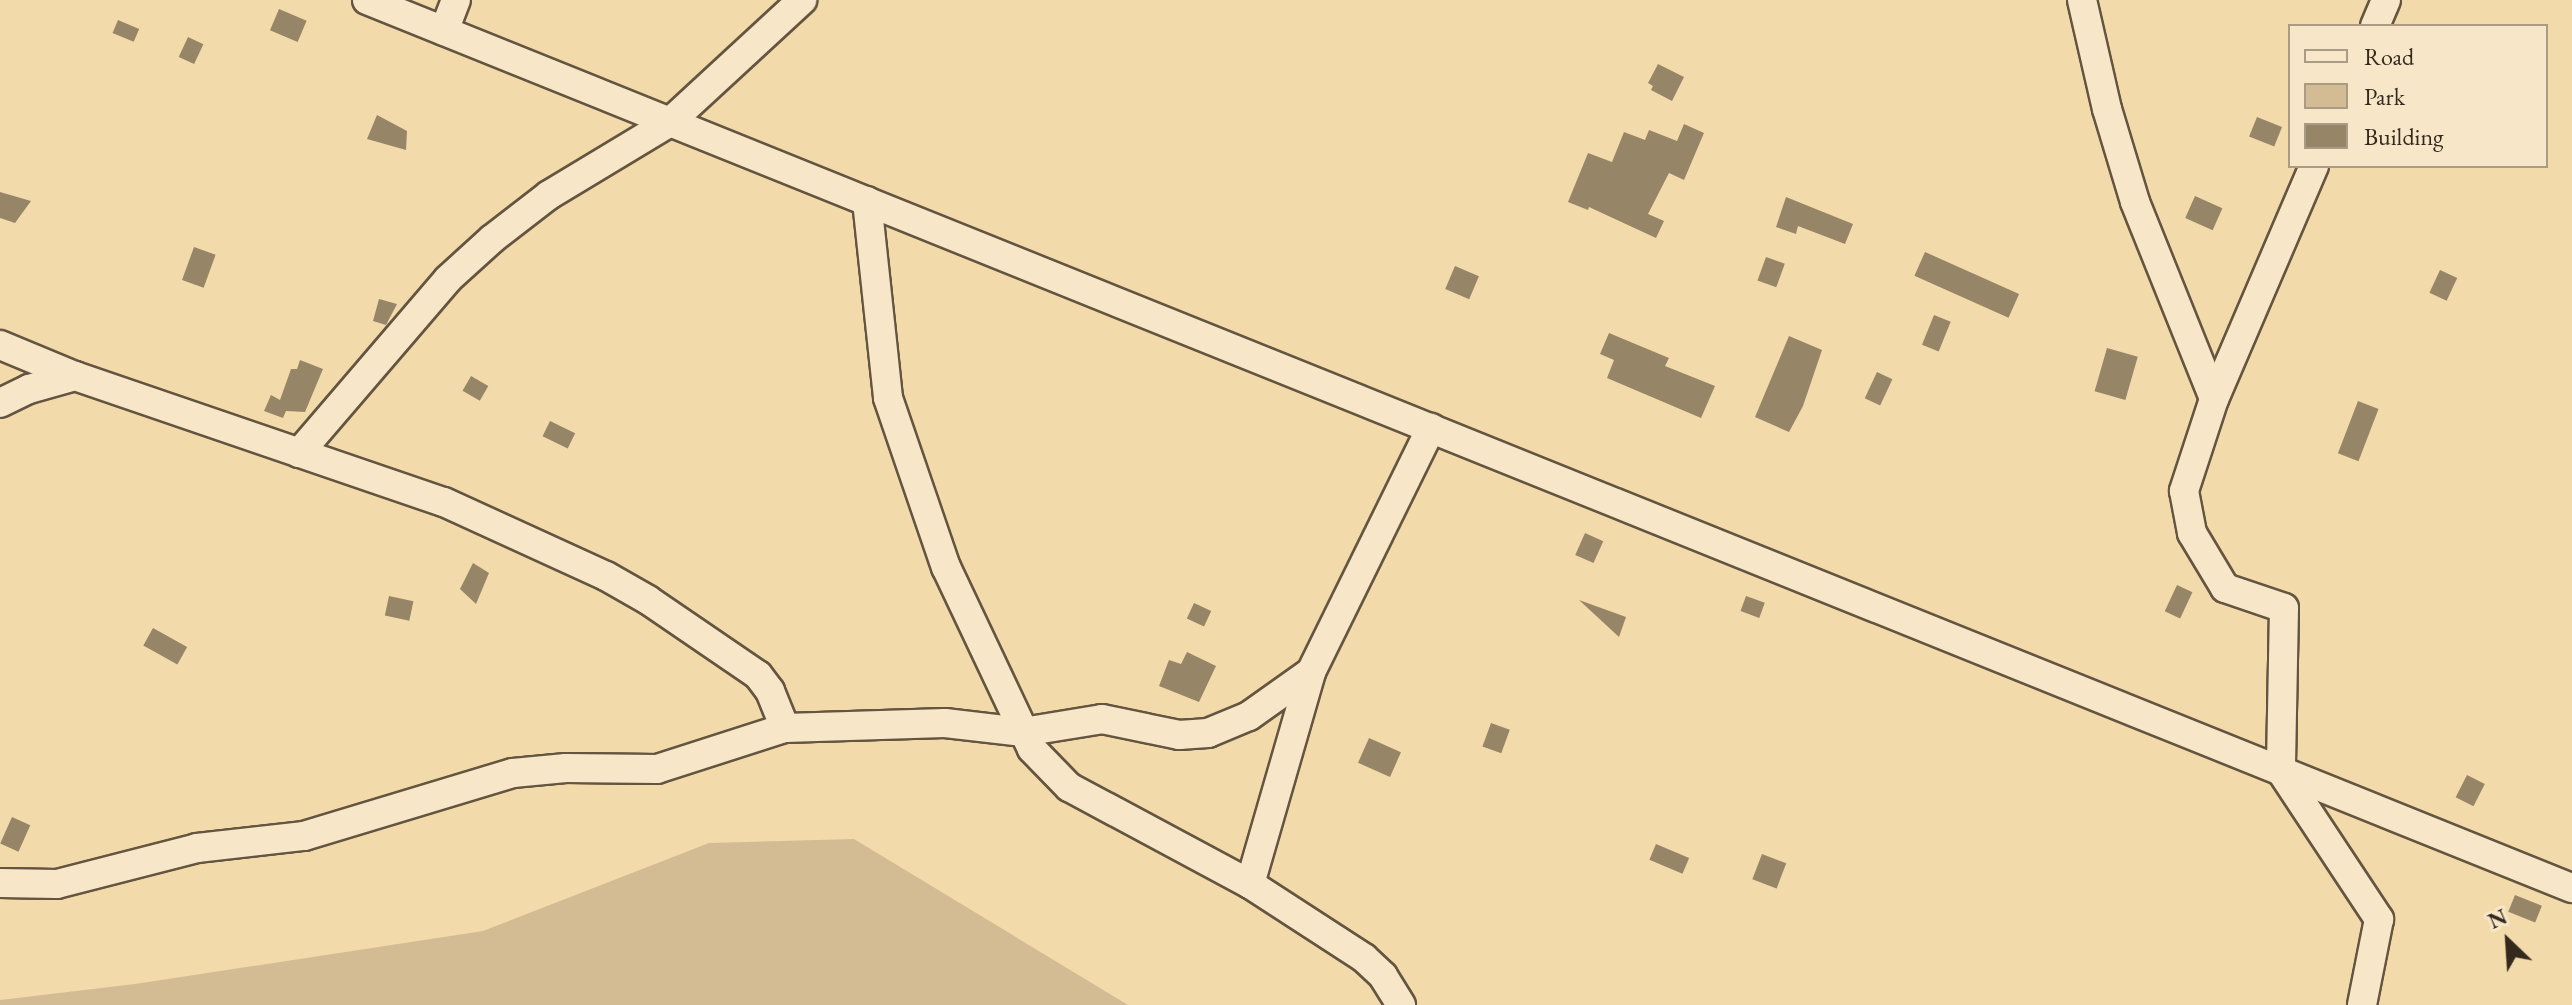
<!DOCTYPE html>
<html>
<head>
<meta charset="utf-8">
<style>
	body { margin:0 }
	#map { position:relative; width:2572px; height:1005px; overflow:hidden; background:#f3daab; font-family:"EB Garamond",serif }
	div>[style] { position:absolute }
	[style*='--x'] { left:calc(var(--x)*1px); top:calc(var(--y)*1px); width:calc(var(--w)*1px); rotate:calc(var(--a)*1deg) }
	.green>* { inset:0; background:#d3bc93 }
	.building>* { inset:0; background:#978567; transform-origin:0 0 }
	.roads { filter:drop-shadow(2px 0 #645540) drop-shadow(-2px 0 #645540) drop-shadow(0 2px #645540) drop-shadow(0 -2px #645540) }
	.minor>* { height:28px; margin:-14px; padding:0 14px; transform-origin:14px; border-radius:14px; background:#f7e7c8 }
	span { translate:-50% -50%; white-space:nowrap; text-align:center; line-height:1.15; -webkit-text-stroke:8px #f7e7c8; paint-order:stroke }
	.legend { position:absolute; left:2288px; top:24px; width:260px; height:144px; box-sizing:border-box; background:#f7e7c8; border:2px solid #a99b84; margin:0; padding:10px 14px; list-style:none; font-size:24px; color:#34291d }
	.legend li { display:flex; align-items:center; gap:16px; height:40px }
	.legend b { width:40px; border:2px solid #a99b84 }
	.north { position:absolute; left:2468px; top:901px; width:80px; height:80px; -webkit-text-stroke:6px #f7e7c8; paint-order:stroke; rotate:335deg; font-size:22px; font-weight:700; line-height:32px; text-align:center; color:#34291d }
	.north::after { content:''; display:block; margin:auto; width:28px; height:36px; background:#34291d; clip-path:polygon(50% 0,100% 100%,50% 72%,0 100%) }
</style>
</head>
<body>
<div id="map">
	<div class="green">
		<i style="clip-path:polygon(854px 839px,1128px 1005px,0 1005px,0 1000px,135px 984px,483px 931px,709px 843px)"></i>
	</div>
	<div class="building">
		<i style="left:279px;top:9px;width:30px;height:23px;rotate:23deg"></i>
		<i style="left:118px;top:20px;width:23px;height:14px;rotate:23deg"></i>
		<i style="left:188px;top:37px;width:17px;height:22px;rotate:25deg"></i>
		<i style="clip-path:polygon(1658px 64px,1684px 77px,1672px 101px,1651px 90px,1653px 86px,1648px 83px)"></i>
		<i style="clip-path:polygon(377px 115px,407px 131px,406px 150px,367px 139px)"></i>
		<i style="left:2257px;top:117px;width:27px;height:21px;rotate:22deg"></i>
		<i style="clip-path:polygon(1684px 124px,1704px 133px,1684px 180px,1669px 173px,1648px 214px,1664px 221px,1656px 238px,1589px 207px,1588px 210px,1568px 202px,1588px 153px,1612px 162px,1624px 132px,1645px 140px,1649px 130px,1677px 141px)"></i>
		<i style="clip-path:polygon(0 192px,31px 201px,15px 223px,0 218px)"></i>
		<i style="left:2195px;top:196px;width:30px;height:24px;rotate:24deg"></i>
		<i style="clip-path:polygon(1786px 197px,1853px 224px,1845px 244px,1798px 226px,1796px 234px,1776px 227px)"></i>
		<i style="left:194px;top:247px;width:23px;height:35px;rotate:20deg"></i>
		<i style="left:1925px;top:252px;width:103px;height:26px;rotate:24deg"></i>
		<i style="left:1766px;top:257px;width:20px;height:25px;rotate:20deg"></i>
		<i style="left:1455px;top:266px;width:26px;height:25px;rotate:23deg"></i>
		<i style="left:2440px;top:270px;width:19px;height:25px;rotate:25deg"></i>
		<i style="clip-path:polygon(379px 299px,397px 304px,386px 325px,373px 321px)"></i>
		<i style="left:1934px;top:315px;width:18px;height:32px;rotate:22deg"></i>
		<i style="clip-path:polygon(1609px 333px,1669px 358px,1665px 366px,1715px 386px,1701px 418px,1607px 378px,1614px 360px,1600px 354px)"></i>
		<i style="clip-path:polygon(1789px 336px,1822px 350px,1803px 406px,1789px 432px,1755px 417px)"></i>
		<i style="left:2107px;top:348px;width:32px;height:45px;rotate:16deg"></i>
		<i style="clip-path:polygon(300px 360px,323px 369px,305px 412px,286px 411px,283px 418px,264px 411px,271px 395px,280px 400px,291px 369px,297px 369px)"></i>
		<i style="left:1877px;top:372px;width:17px;height:29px;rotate:25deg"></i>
		<i style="left:471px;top:376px;width:20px;height:17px;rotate:30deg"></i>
		<i style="left:2358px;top:401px;width:22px;height:56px;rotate:21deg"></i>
		<i style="left:550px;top:421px;width:28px;height:17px;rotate:26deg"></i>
		<i style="left:1585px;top:533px;width:20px;height:24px;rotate:24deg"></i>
		<i style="clip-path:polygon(473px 563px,489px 573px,476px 604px,460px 589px)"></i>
		<i style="left:2177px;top:585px;width:17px;height:29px;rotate:25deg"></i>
		<i style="left:389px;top:596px;width:25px;height:20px;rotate:12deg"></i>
		<i style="left:1746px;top:596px;width:20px;height:16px;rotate:20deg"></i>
		<i style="clip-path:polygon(1579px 600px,1626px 617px,1619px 637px)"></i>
		<i style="left:1194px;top:603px;width:19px;height:17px;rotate:25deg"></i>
		<i style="left:153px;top:628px;width:39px;height:20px;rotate:29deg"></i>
		<i style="clip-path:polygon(1187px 652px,1216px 666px,1199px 702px,1159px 686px,1169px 660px,1181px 664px)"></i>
		<i style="left:1491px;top:723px;width:20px;height:25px;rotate:20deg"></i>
		<i style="left:1369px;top:738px;width:35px;height:27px;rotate:24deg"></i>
		<i style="left:2467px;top:775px;width:20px;height:25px;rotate:27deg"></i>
		<i style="left:12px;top:817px;width:20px;height:29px;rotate:24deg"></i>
		<i style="left:1656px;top:844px;width:36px;height:17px;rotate:23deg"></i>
		<i style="left:1762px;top:854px;width:26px;height:27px;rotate:21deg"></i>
		<i style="left:2515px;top:895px;width:29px;height:18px;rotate:22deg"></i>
	</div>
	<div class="roads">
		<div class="minor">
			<i style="--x:367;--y:0;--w:2377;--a:21.94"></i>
			<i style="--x:2082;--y:0;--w:112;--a:77.1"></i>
			<i style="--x:2107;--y:109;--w:97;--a:73.2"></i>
			<i style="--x:2135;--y:202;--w:212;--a:68.1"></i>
			<i style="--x:2375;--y:26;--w:28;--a:-67"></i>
			<i style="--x:444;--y:31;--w:33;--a:-69"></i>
			<i style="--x:2314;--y:166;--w:254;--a:113.2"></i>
			<i style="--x:2214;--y:399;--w:97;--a:108.1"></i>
			<i style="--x:2184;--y:491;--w:43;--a:79.2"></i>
			<i style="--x:2192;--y:533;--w:64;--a:59"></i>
			<i style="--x:2225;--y:588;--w:62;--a:18.7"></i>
			<i style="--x:2284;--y:608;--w:163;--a:91.1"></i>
			<i style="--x:2281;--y:771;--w:178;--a:56.5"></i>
			<i style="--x:2379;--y:919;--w:88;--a:101.2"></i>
			<i style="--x:867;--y:201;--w:198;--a:83.9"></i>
			<i style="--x:888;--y:398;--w:179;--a:71.1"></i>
			<i style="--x:946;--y:567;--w:201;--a:64.7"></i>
			<i style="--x:1032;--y:749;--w:53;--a:45.8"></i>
			<i style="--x:1069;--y:787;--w:205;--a:28.2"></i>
			<i style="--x:1250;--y:884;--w:136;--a:33"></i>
			<i style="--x:1364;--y:958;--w:26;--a:43"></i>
			<i style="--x:1383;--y:976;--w:34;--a:58"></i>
			<i style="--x:0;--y:345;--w:81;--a:22.5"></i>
			<i style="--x:75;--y:376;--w:390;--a:18.9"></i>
			<i style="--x:444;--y:502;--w:178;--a:24.6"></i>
			<i style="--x:606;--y:576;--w:48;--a:29.7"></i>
			<i style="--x:648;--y:600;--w:133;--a:34.3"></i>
			<i style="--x:758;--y:675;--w:20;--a:53"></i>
			<i style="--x:770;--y:691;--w:40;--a:68"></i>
			<i style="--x:0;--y:403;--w:32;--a:-26"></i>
			<i style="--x:29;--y:389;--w:48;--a:-15.8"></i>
			<i style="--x:299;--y:453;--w:229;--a:-49.4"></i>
			<i style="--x:448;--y:279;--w:59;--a:-42.3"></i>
			<i style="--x:492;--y:239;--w:72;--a:-37.7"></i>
			<i style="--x:549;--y:195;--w:141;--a:-31.1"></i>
			<i style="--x:670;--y:122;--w:180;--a:-42.7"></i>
			<i style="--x:0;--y:883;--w:57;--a:1"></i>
			<i style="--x:57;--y:884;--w:145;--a:-14.4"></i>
			<i style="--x:197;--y:848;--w:108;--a:-6.4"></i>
			<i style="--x:304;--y:836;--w:218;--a:-16.8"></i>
			<i style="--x:513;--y:773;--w:53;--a:-5.4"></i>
			<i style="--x:566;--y:768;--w:91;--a:0.6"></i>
			<i style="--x:657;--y:769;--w:134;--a:-17.8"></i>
			<i style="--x:785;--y:728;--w:160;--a:-1.8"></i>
			<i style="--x:945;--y:723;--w:79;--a:6.6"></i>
			<i style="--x:1023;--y:732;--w:80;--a:-9.3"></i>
			<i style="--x:1102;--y:719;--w:79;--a:11.7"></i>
			<i style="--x:1179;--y:735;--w:29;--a:-4"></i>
			<i style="--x:1208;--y:733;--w:44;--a:-22.5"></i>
			<i style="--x:1249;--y:716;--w:76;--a:-35.4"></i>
			<i style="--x:1250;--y:884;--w:221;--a:-73.9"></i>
			<i style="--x:1311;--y:672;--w:272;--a:-63.8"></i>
		</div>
	</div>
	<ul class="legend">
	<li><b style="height:10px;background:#f7e7c8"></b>Road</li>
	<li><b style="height:22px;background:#d3bc93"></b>Park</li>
	<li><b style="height:22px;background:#978567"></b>Building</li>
	</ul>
	<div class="north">N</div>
</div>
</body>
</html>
